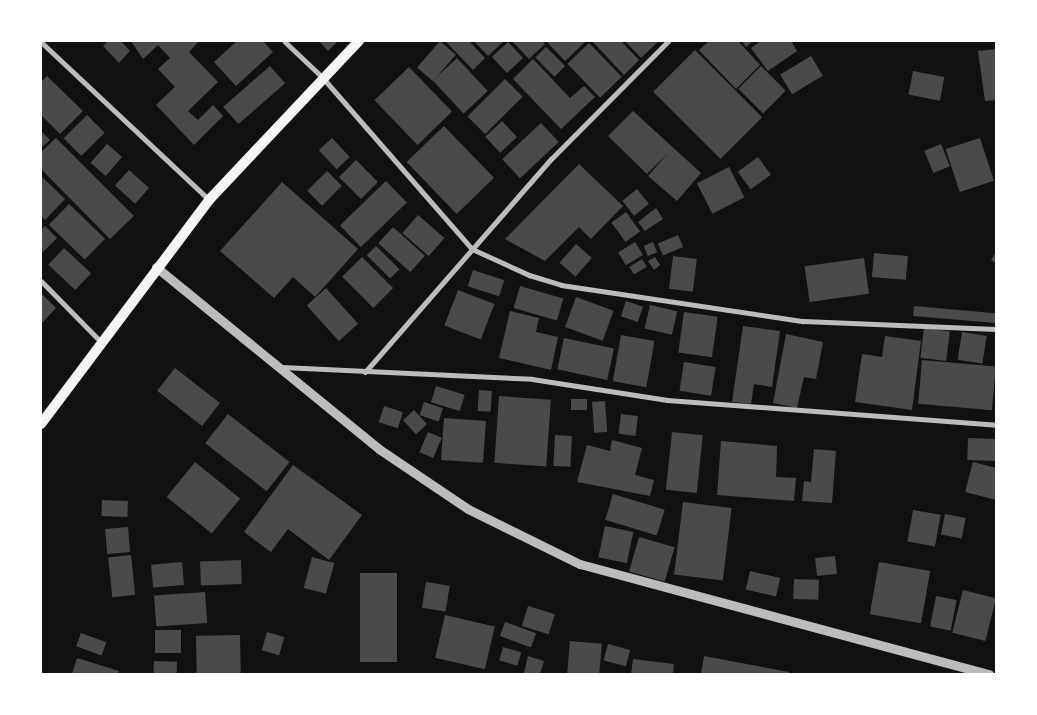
<!DOCTYPE html>
<html>
<head>
<meta charset="utf-8">
<style>
	body { margin:0 }
	#map { position:relative; width:1037px; height:715px; overflow:hidden; background:#111; font-family:Karla,sans-serif }
	div>[style] { position:absolute }
	[style*='--x'] { left:calc(var(--x)*1px); top:calc(var(--y)*1px); width:calc(var(--w)*1px); rotate:calc(var(--a)*1deg) }
	.building>* { inset:0; background:#4a4a4a; transform-origin:0 0 }
	.minor>* { height:5px; margin:-2.5px; padding:0 2.5px; transform-origin:2.5px; border-radius:2.5px; background:#bcbcbc }
	.tertiary>* { height:9px; margin:-4.5px; padding:0 4.5px; transform-origin:4.5px; border-radius:4.5px; background:#bcbcbc }
	.secondary>* { height:10px; margin:-5px; padding:0 5px; transform-origin:5px; border-radius:5px; background:#f5f5f5 }
	span { translate:-50% -50%; white-space:nowrap; text-align:center; line-height:1.15; -webkit-text-stroke:4.5px #fff; paint-order:stroke }
	.frame { position:absolute; inset:0; border:42px solid #fff; pointer-events:none }
</style>
</head>
<body>
<div id="map">
	<div class="building">
		<i style="clip-path:polygon(108px 41px,121px 41px,130px 51px,119px 63px,103px 46px)"></i>
		<i style="clip-path:polygon(131px 41px,199px 41px,189px 52px,218px 82px,188px 111px,198px 120px,213px 105px,223px 116px,194px 145px,156px 105px,175px 87px,158px 69px,170px 58px,158px 45px,143px 59px)"></i>
		<i style="clip-path:polygon(237px 41px,263px 41px,273px 52px,236px 86px,214px 62px)"></i>
		<i style="clip-path:polygon(319px 41px,338px 41px,328px 51px)"></i>
		<i style="left:440px;top:41px;width:21px;height:35px;rotate:41deg"></i>
		<i style="clip-path:polygon(445px 41px,469px 41px,485px 58px,473px 70px)"></i>
		<i style="clip-path:polygon(474px 41px,504px 41px,488px 56px)"></i>
		<i style="clip-path:polygon(512px 41px,542px 41px,545px 44px,529px 59px)"></i>
		<i style="clip-path:polygon(546px 41px,586px 41px,565px 61px)"></i>
		<i style="clip-path:polygon(592px 41px,621px 41px,639px 60px,624px 75px)"></i>
		<i style="clip-path:polygon(625px 41px,659px 41px,641px 58px)"></i>
		<i style="clip-path:polygon(709px 41px,738px 41px,760px 65px,736px 89px,699px 50px)"></i>
		<i style="clip-path:polygon(742px 41px,753px 41px,746px 47px)"></i>
		<i style="clip-path:polygon(761px 41px,791px 41px,797px 51px,768px 71px,751px 48px)"></i>
		<i style="left:508px;top:42px;width:22px;height:22px;rotate:47deg"></i>
		<i style="left:589px;top:43px;width:47px;height:30px;rotate:46deg"></i>
		<i style="left:546px;top:47px;width:27px;height:15px;rotate:45deg"></i>
		<i style="clip-path:polygon(996px 49px,996px 100px,985px 101px,978px 51px)"></i>
		<i style="left:695px;top:50px;width:95px;height:59px;rotate:45deg"></i>
		<i style="left:811px;top:56px;width:23px;height:36px;rotate:59deg"></i>
		<i style="left:457px;top:58px;width:45px;height:33px;rotate:47deg"></i>
		<i style="clip-path:polygon(533px 59px,570px 98px,584px 86px,595px 97px,561px 129px,513px 79px)"></i>
		<i style="left:270px;top:66px;width:23px;height:62px;rotate:49deg"></i>
		<i style="left:761px;top:66px;width:35px;height:32px;rotate:45deg"></i>
		<i style="left:409px;top:67px;width:62px;height:48px;rotate:46deg"></i>
		<i style="left:913px;top:71px;width:32px;height:24px;rotate:11deg"></i>
		<i style="clip-path:polygon(47px 76px,83px 111px,60px 134px,41px 115px,41px 82px)"></i>
		<i style="left:505px;top:79px;width:25px;height:53px;rotate:45deg"></i>
		<i style="clip-path:polygon(633px 111px,701px 173px,677px 201px,648px 176px,668px 153px,647px 174px,608px 136px)"></i>
		<i style="left:87px;top:115px;width:25px;height:33px;rotate:45deg"></i>
		<i style="left:502px;top:121px;width:22px;height:23px;rotate:47deg"></i>
		<i style="left:541px;top:123px;width:26px;height:53px;rotate:47deg"></i>
		<i style="left:444px;top:126px;width:72px;height:52px;rotate:46deg"></i>
		<i style="clip-path:polygon(41px 131px,50px 140px,41px 148px)"></i>
		<i style="clip-path:polygon(56px 138px,134px 216px,110px 239px,41px 169px,41px 152px)"></i>
		<i style="left:332px;top:138px;width:26px;height:18px;rotate:47deg"></i>
		<i style="left:980px;top:138px;width:45px;height:36px;rotate:72deg"></i>
		<i style="left:107px;top:144px;width:20px;height:25px;rotate:41deg"></i>
		<i style="left:941px;top:144px;width:24px;height:18px;rotate:68deg"></i>
		<i style="left:758px;top:157px;width:22px;height:25px;rotate:54deg"></i>
		<i style="left:356px;top:160px;width:31px;height:24px;rotate:45deg"></i>
		<i style="clip-path:polygon(579px 164px,623px 206px,591px 239px,579px 227px,545px 261px,505px 239px)"></i>
		<i style="left:729px;top:167px;width:34px;height:36px;rotate:63deg"></i>
		<i style="left:129px;top:170px;width:27px;height:21px;rotate:42deg"></i>
		<i style="left:327px;top:171px;width:21px;height:28px;rotate:45deg"></i>
		<i style="clip-path:polygon(41px 176px,65px 199px,45px 220px,41px 216px)"></i>
		<i style="left:386px;top:181px;width:30px;height:64px;rotate:46deg"></i>
		<i style="clip-path:polygon(282px 182px,358px 249px,315px 297px,293px 277px,274px 298px,220px 251px)"></i>
		<i style="left:637px;top:189px;width:19px;height:19px;rotate:51deg"></i>
		<i style="left:69px;top:204px;width:50px;height:29px;rotate:44deg"></i>
		<i style="clip-path:polygon(656px 208px,663px 219px,645px 231px,638px 222px)"></i>
		<i style="left:626px;top:212px;width:24px;height:18px;rotate:54deg"></i>
		<i style="left:418px;top:215px;width:35px;height:24px;rotate:41deg"></i>
		<i style="clip-path:polygon(45px 226px,57px 238px,41px 254px,41px 230px)"></i>
		<i style="left:393px;top:227px;width:43px;height:22px;rotate:42deg"></i>
		<i style="left:678px;top:235px;width:13px;height:22px;rotate:67deg"></i>
		<i style="left:635px;top:242px;width:15px;height:20px;rotate:58deg"></i>
		<i style="left:653px;top:242px;width:11px;height:10px;rotate:68deg"></i>
		<i style="left:576px;top:244px;width:21px;height:25px;rotate:41deg"></i>
		<i style="left:376px;top:246px;width:33px;height:13px;rotate:45deg"></i>
		<i style="left:64px;top:248px;width:37px;height:23px;rotate:43deg"></i>
		<i style="clip-path:polygon(996px 252px,996px 263px,991px 260px)"></i>
		<i style="left:874px;top:253px;width:34px;height:24px;rotate:5deg"></i>
		<i style="left:673px;top:256px;width:24px;height:33px;rotate:7deg"></i>
		<i style="left:362px;top:257px;width:44px;height:28px;rotate:45deg"></i>
		<i style="clip-path:polygon(655px 257px,660px 265px,654px 270px,648px 261px)"></i>
		<i style="left:864px;top:258px;width:36px;height:60px;rotate:82deg"></i>
		<i style="left:642px;top:259px;width:9px;height:15px;rotate:58deg"></i>
		<i style="left:473px;top:270px;width:33px;height:17px;rotate:18deg"></i>
		<i style="left:520px;top:286px;width:45px;height:23px;rotate:16deg"></i>
		<i style="left:326px;top:288px;width:48px;height:26px;rotate:48deg"></i>
		<i style="left:458px;top:290px;width:39px;height:38px;rotate:21deg"></i>
		<i style="clip-path:polygon(41px 293px,56px 308px,41px 324px)"></i>
		<i style="left:576px;top:297px;width:40px;height:32px;rotate:20deg"></i>
		<i style="left:626px;top:301px;width:18px;height:16px;rotate:19deg"></i>
		<i style="left:650px;top:305px;width:28px;height:24px;rotate:13deg"></i>
		<i style="left:914px;top:306px;width:82px;height:10px;rotate:5deg"></i>
		<i style="clip-path:polygon(510px 311px,539px 318px,536px 332px,558px 337px,551px 370px,499px 358px)"></i>
		<i style="left:684px;top:312px;width:34px;height:41px;rotate:8deg"></i>
		<i style="clip-path:polygon(743px 326px,780px 331px,772px 387px,754px 384px,751px 404px,732px 402px)"></i>
		<i style="left:924px;top:328px;width:26px;height:30px;rotate:7deg"></i>
		<i style="left:962px;top:332px;width:25px;height:28px;rotate:9deg"></i>
		<i style="clip-path:polygon(786px 334px,823px 342px,816px 379px,804px 377px,797px 408px,773px 403px)"></i>
		<i style="left:621px;top:335px;width:34px;height:47px;rotate:10deg"></i>
		<i style="clip-path:polygon(885px 336px,921px 341px,912px 410px,855px 402px,862px 354px,882px 357px)"></i>
		<i style="left:564px;top:338px;width:51px;height:32px;rotate:12deg"></i>
		<i style="left:922px;top:360px;width:74px;height:44px;rotate:5deg"></i>
		<i style="left:684px;top:362px;width:32px;height:29px;rotate:9deg"></i>
		<i style="left:175px;top:368px;width:57px;height:29px;rotate:38deg"></i>
		<i style="left:436px;top:386px;width:30px;height:17px;rotate:17deg"></i>
		<i style="left:479px;top:390px;width:13px;height:21px;rotate:4deg"></i>
		<i style="left:499px;top:396px;width:52px;height:67px;rotate:4deg"></i>
		<i style="left:571px;top:399px;width:16px;height:11px"></i>
		<i style="left:605px;top:401px;width:31px;height:13px;rotate:86deg"></i>
		<i style="left:424px;top:402px;width:20px;height:14px;rotate:18deg"></i>
		<i style="left:384px;top:406px;width:20px;height:17px;rotate:18deg"></i>
		<i style="left:414px;top:410px;width:19px;height:15px;rotate:47deg"></i>
		<i style="left:228px;top:414px;width:78px;height:37px;rotate:38deg"></i>
		<i style="left:621px;top:414px;width:17px;height:20px;rotate:7deg"></i>
		<i style="left:444px;top:418px;width:42px;height:42px;rotate:4deg"></i>
		<i style="left:428px;top:432px;width:15px;height:22px;rotate:23deg"></i>
		<i style="left:672px;top:432px;width:31px;height:58px;rotate:6deg"></i>
		<i style="left:555px;top:435px;width:17px;height:31px;rotate:3deg"></i>
		<i style="left:968px;top:438px;width:28px;height:22px;rotate:2deg"></i>
		<i style="clip-path:polygon(612px 440px,642px 448px,635px 475px,654px 480px,650px 496px,577px 482px,587px 445px,610px 451px)"></i>
		<i style="clip-path:polygon(721px 441px,777px 446px,776px 477px,796px 478px,794px 501px,717px 495px)"></i>
		<i style="clip-path:polygon(814px 449px,836px 451px,832px 503px,802px 501px,804px 481px,811px 482px)"></i>
		<i style="left:195px;top:462px;width:58px;height:45px;rotate:39deg"></i>
		<i style="clip-path:polygon(973px 462px,996px 468px,996px 500px,965px 492px)"></i>
		<i style="clip-path:polygon(293px 465px,362px 515px,329px 560px,288px 529px,271px 552px,244px 532px)"></i>
		<i style="left:613px;top:494px;width:54px;height:27px;rotate:17deg"></i>
		<i style="left:102px;top:500px;width:26px;height:16px;rotate:2deg"></i>
		<i style="left:683px;top:502px;width:49px;height:73px;rotate:7deg"></i>
		<i style="left:913px;top:510px;width:28px;height:32px;rotate:10deg"></i>
		<i style="left:945px;top:514px;width:21px;height:21px;rotate:11deg"></i>
		<i style="left:605px;top:526px;width:29px;height:32px;rotate:12deg"></i>
		<i style="left:128px;top:527px;width:25px;height:23px;rotate:85deg"></i>
		<i style="left:639px;top:537px;width:37px;height:36px;rotate:16deg"></i>
		<i style="left:131px;top:555px;width:40px;height:23px;rotate:84deg"></i>
		<i style="left:835px;top:556px;width:18px;height:20px;rotate:84deg"></i>
		<i style="left:312px;top:557px;width:23px;height:32px;rotate:15deg"></i>
		<i style="left:241px;top:560px;width:24px;height:41px;rotate:88deg"></i>
		<i style="left:182px;top:562px;width:23px;height:31px;rotate:85deg"></i>
		<i style="left:879px;top:562px;width:52px;height:53px;rotate:10deg"></i>
		<i style="left:750px;top:571px;width:31px;height:19px;rotate:13deg"></i>
		<i style="left:360px;top:573px;width:37px;height:89px"></i>
		<i style="left:794px;top:579px;width:25px;height:20px;rotate:2deg"></i>
		<i style="left:426px;top:582px;width:24px;height:26px;rotate:9deg"></i>
		<i style="left:963px;top:590px;width:34px;height:44px;rotate:14deg"></i>
		<i style="left:205px;top:592px;width:31px;height:51px;rotate:86deg"></i>
		<i style="left:936px;top:596px;width:21px;height:31px;rotate:11deg"></i>
		<i style="left:528px;top:606px;width:28px;height:21px;rotate:17deg"></i>
		<i style="left:445px;top:615px;width:51px;height:44px;rotate:13deg"></i>
		<i style="left:505px;top:622px;width:33px;height:15px;rotate:20deg"></i>
		<i style="left:155px;top:630px;width:26px;height:23px"></i>
		<i style="left:267px;top:632px;width:18px;height:19px;rotate:16deg"></i>
		<i style="left:81px;top:633px;width:27px;height:14px;rotate:20deg"></i>
		<i style="left:240px;top:635px;width:39px;height:44px;rotate:89deg"></i>
		<i style="left:570px;top:641px;width:32px;height:33px;rotate:5deg"></i>
		<i style="left:608px;top:644px;width:23px;height:17px;rotate:15deg"></i>
		<i style="left:503px;top:647px;width:19px;height:14px;rotate:16deg"></i>
		<i style="clip-path:polygon(528px 656px,544px 661px,540px 674px,524px 673px)"></i>
		<i style="clip-path:polygon(704px 656px,789px 672px,788px 674px,701px 674px)"></i>
		<i style="clip-path:polygon(77px 658px,119px 671px,118px 674px,72px 674px)"></i>
		<i style="clip-path:polygon(633px 659px,674px 664px,673px 674px,631px 674px)"></i>
		<i style="left:154px;top:661px;width:23px;height:13px;rotate:2deg"></i>
	</div>
	<div class="minor">
		<i style="--x:284;--y:41;--w:52;--a:43.5"></i>
		<i style="--x:322;--y:77;--w:228;--a:48.9"></i>
		<i style="--x:472;--y:249;--w:63;--a:24.5"></i>
		<i style="--x:529;--y:275;--w:34;--a:17"></i>
		<i style="--x:561;--y:285;--w:245;--a:8.5"></i>
		<i style="--x:803;--y:321;--w:193;--a:2.4"></i>
		<i style="--x:41;--y:42;--w:231;--a:43.2"></i>
		<i style="--x:41;--y:281;--w:86;--a:45.5"></i>
		<i style="--x:282;--y:367;--w:250;--a:2.7"></i>
		<i style="--x:532;--y:379;--w:137;--a:8.8"></i>
		<i style="--x:667;--y:400;--w:330;--a:4.3"></i>
		<i style="--x:365;--y:372;--w:283;--a:-48.9"></i>
		<i style="--x:551;--y:159;--w:166;--a:-45.2"></i>
	</div>
	<div class="tertiary">
		<i style="--x:156;--y:267;--w:288;--a:39.2"></i>
		<i style="--x:379;--y:449;--w:107;--a:34"></i>
		<i style="--x:468;--y:509;--w:125;--a:26.2"></i>
		<i style="--x:580;--y:564;--w:424;--a:15.1"></i>
	</div>
	<div class="secondary">
		<i style="--x:41;--y:424;--w:280;--a:-53.1"></i>
		<i style="--x:209;--y:200;--w:219;--a:-46.7"></i>
	</div>
	<div class="frame"></div>
</div>
</body>
</html>
